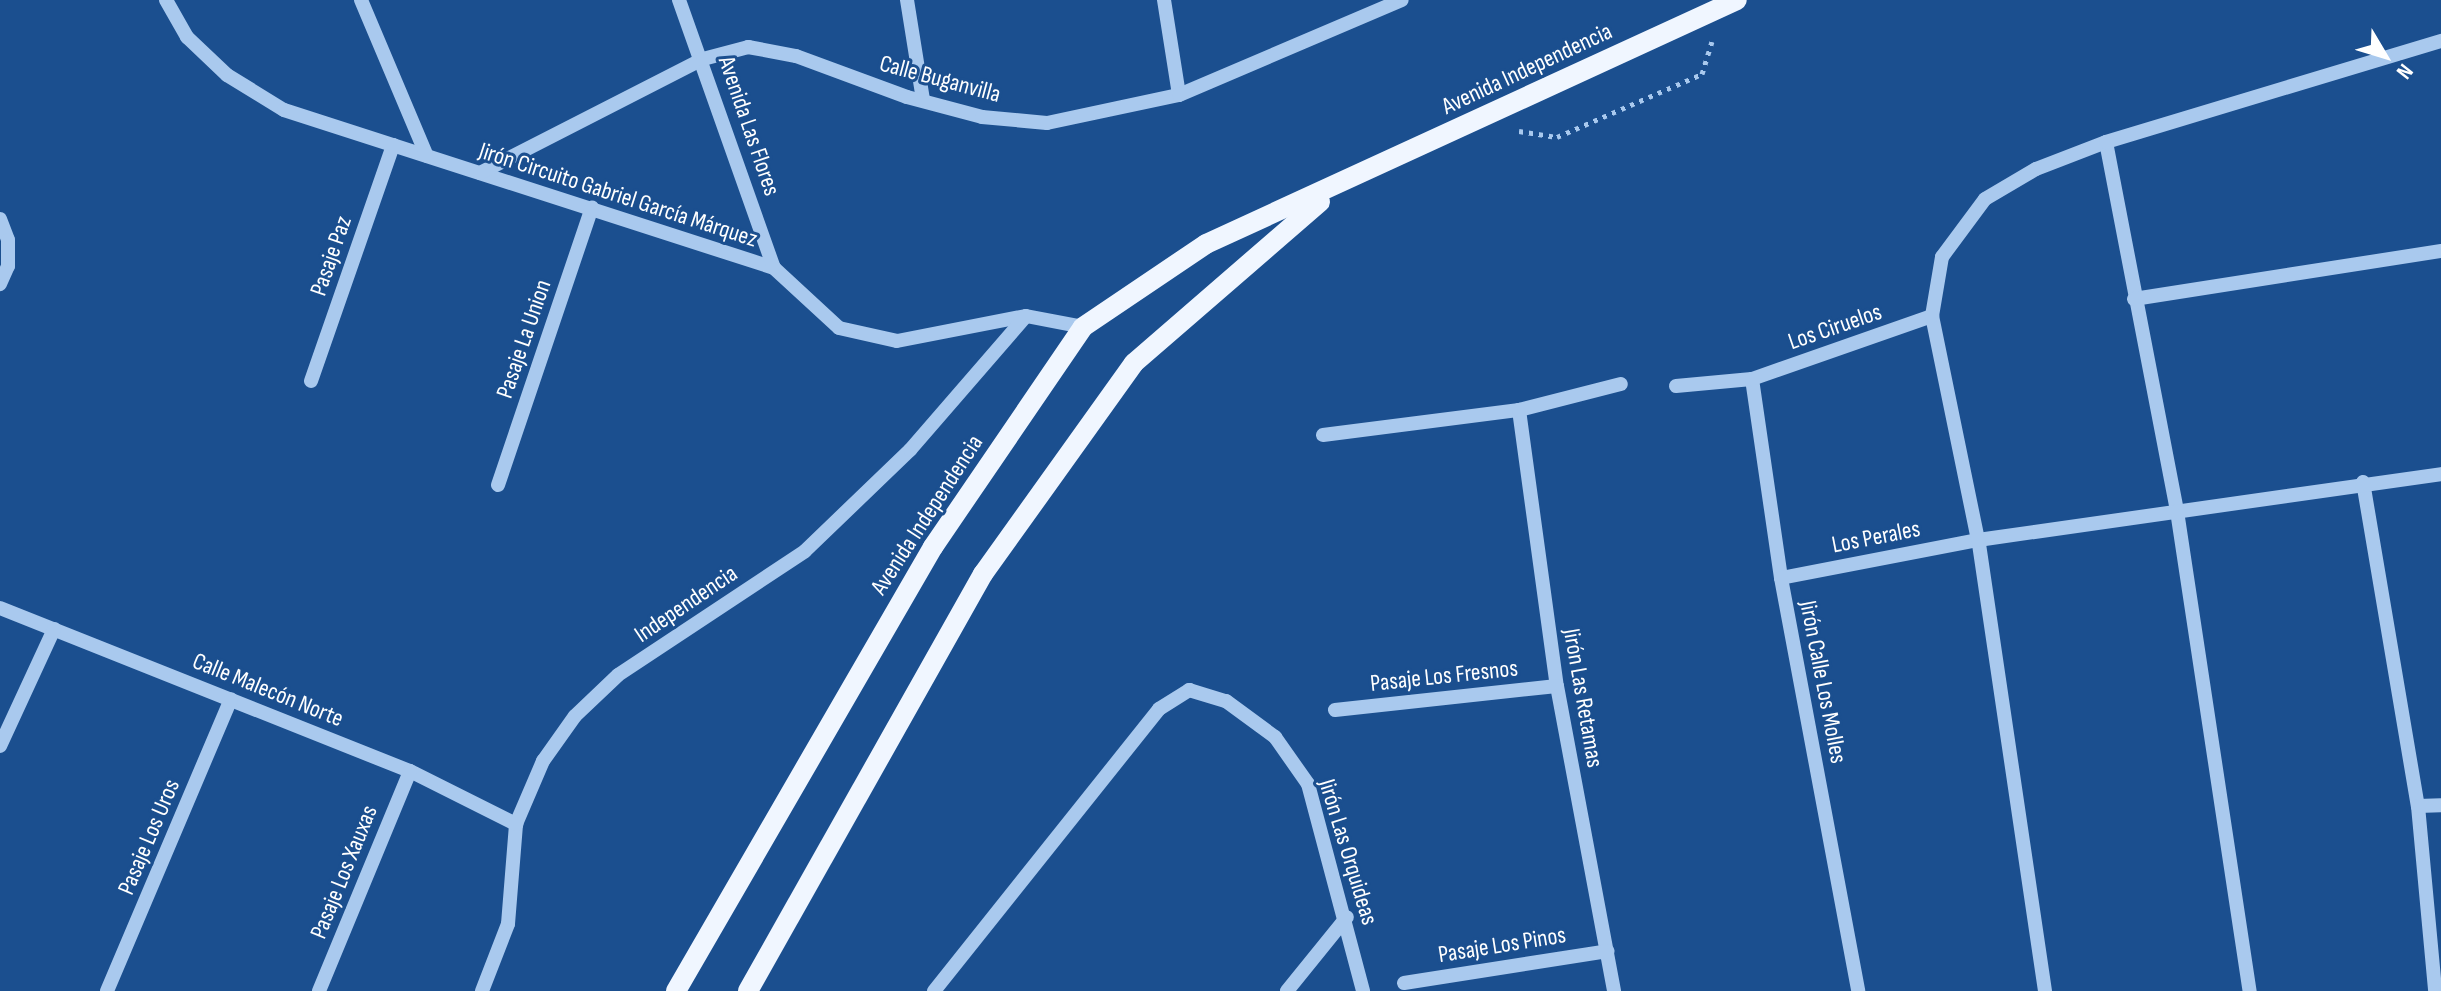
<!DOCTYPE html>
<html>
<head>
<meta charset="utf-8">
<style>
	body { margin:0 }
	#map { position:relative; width:2441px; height:991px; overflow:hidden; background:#1b4f8f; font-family:"Sofia Sans Condensed",sans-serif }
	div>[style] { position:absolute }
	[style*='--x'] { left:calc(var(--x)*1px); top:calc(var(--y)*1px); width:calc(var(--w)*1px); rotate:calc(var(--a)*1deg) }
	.path>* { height:5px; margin-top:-2.5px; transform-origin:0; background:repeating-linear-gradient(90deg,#a9c9ee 0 4px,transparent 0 10px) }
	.minor>* { height:14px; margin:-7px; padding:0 7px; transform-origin:7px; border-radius:7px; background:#a9c9ee }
	.major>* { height:20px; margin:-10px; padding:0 10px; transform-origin:10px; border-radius:10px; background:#f0f6ff }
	span { translate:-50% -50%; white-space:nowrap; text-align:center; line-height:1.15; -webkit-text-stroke:6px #1b4f8f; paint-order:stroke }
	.street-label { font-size:24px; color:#fff }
	.north { position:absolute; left:2345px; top:16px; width:80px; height:80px; -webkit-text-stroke:6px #1b4f8f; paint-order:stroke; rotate:128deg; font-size:22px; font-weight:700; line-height:32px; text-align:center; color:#fff }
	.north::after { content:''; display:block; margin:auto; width:28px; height:36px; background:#fff; clip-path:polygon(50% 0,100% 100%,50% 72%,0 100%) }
</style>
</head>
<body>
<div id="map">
	<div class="path">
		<i style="--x:1519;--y:131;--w:38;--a:9"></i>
		<i style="--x:1557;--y:137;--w:158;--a:-23.5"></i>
		<i style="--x:1702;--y:74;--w:34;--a:-73"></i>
	</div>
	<div class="minor">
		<i style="--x:166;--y:0;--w:43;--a:60.4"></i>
		<i style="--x:187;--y:37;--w:55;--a:43.5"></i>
		<i style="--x:227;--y:75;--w:67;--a:31.6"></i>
		<i style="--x:284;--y:110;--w:515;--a:17.87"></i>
		<i style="--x:774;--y:268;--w:88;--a:42.7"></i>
		<i style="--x:839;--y:328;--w:59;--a:12.6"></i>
		<i style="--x:897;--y:341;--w:131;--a:-11"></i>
		<i style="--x:1026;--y:316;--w:58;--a:10.9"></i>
		<i style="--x:361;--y:0;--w:169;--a:67.1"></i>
		<i style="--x:679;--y:0;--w:284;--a:70.5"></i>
		<i style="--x:907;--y:0;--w:101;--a:80.9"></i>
		<i style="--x:1164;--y:0;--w:96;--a:81"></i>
		<i style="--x:2106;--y:142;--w:376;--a:79.1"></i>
		<i style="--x:2177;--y:511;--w:486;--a:81.4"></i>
		<i style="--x:480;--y:173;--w:250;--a:-27.1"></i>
		<i style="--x:703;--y:59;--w:47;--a:-14.9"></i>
		<i style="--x:748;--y:47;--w:49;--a:10.6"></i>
		<i style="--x:796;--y:56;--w:118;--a:20.3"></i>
		<i style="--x:907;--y:97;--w:78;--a:14.9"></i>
		<i style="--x:982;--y:117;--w:65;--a:5.3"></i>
		<i style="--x:1047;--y:123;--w:135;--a:-12"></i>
		<i style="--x:1179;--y:95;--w:242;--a:-23.1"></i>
		<i style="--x:0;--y:219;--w:22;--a:69"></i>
		<i style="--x:8;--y:240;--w:26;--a:90"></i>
		<i style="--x:8;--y:266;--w:20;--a:114"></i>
		<i style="--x:2134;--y:299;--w:311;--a:-8.9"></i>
		<i style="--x:1752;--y:379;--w:201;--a:81.7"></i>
		<i style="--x:1781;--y:578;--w:420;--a:79.4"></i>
		<i style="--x:311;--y:381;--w:250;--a:-70.8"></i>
		<i style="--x:1676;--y:386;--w:76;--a:-5.3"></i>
		<i style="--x:1752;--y:379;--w:191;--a:-19.3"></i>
		<i style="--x:1519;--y:410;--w:279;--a:82.2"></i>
		<i style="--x:1557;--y:686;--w:310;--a:79.4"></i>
		<i style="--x:1323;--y:435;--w:198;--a:-7.3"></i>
		<i style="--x:1519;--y:410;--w:105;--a:-14.3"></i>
		<i style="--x:2363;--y:482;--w:329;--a:80.4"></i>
		<i style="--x:2418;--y:806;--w:186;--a:84.7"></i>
		<i style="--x:498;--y:485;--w:293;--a:-71.3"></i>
		<i style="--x:1781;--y:578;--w:201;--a:-10.9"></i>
		<i style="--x:1978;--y:540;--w:468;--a:-8.1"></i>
		<i style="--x:0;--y:608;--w:441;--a:21.7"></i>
		<i style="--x:410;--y:771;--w:119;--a:26.6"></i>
		<i style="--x:1335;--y:710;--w:223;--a:-6.2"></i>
		<i style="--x:0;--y:746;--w:129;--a:-65.2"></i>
		<i style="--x:2418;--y:806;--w:23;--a:-2"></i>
		<i style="--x:1404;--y:983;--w:206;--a:-8.9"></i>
		<i style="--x:107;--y:991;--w:317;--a:-67"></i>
		<i style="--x:319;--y:991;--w:238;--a:-67.5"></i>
		<i style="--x:482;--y:991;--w:72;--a:-68.8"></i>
		<i style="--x:508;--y:924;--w:100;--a:-85.4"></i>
		<i style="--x:516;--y:824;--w:69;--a:-66.8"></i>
		<i style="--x:543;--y:761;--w:55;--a:-54.6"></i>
		<i style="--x:575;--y:716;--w:59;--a:-43.6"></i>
		<i style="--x:618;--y:675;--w:224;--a:-33.5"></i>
		<i style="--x:805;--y:551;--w:146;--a:-43.9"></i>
		<i style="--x:910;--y:450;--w:177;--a:-49.1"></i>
		<i style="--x:934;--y:991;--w:361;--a:-51.4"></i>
		<i style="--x:1159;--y:709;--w:36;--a:-32"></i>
		<i style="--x:1189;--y:690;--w:39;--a:17"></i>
		<i style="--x:1226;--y:701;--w:61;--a:36.3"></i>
		<i style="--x:1275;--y:737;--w:57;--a:54.9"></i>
		<i style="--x:1308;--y:784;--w:214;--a:75.1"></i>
		<i style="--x:1287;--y:991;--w:95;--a:-51"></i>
		<i style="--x:2045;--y:991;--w:456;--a:-98.4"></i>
		<i style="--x:1978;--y:540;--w:229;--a:-101.6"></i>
		<i style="--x:1932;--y:316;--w:60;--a:-80.4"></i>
		<i style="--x:1942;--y:257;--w:72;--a:-53.4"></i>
		<i style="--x:1985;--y:199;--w:59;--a:-30.5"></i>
		<i style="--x:2036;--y:169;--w:75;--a:-21.1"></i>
		<i style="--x:2106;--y:142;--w:350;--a:-16.8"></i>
	</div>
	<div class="major">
		<i style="--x:676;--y:991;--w:513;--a:-59.94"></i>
		<i style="--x:933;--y:547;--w:266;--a:-55.7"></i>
		<i style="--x:1083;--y:327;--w:148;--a:-34"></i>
		<i style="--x:1206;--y:244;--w:584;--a:-24.68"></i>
		<i style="--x:748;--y:991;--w:479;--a:-60.6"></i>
		<i style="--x:983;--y:574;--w:259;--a:-54.4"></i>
		<i style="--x:1134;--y:363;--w:246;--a:-40.9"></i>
	</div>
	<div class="street-label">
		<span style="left:1527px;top:69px;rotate:-25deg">Avenida Independencia</span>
		<span style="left:940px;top:79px;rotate:15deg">Calle Buganvilla</span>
		<span style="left:749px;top:126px;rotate:71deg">Avenida Las Flores</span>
		<span style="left:618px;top:195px;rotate:18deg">Jirón Circuito Gabriel García Márquez</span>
		<span style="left:331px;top:256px;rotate:-71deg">Pasaje Paz</span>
		<span style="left:1835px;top:327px;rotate:-19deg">Los Ciruelos</span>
		<span style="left:524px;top:339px;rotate:-71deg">Pasaje La Union</span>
		<span style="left:927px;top:515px;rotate:-57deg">Avenida Independencia</span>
		<span style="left:1876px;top:537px;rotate:-11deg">Los Perales</span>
		<span style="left:686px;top:604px;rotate:-34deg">Independencia</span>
		<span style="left:1444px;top:676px;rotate:-6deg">Pasaje Los Fresnos</span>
		<span style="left:1823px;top:682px;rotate:79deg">Jirón Calle Los Molles</span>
		<span style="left:268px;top:690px;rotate:22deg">Calle Malecón Norte</span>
		<span style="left:1583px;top:698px;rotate:80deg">Jirón Las Retamas</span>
		<span style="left:149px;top:837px;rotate:-67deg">Pasaje Los Uros</span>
		<span style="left:1348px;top:852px;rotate:73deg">Jirón Las Orquideas</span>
		<span style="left:344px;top:872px;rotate:-68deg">Pasaje Los Xauxas</span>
		<span style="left:1502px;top:945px;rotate:-9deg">Pasaje Los Pinos</span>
	</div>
	<div class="north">N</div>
</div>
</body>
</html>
